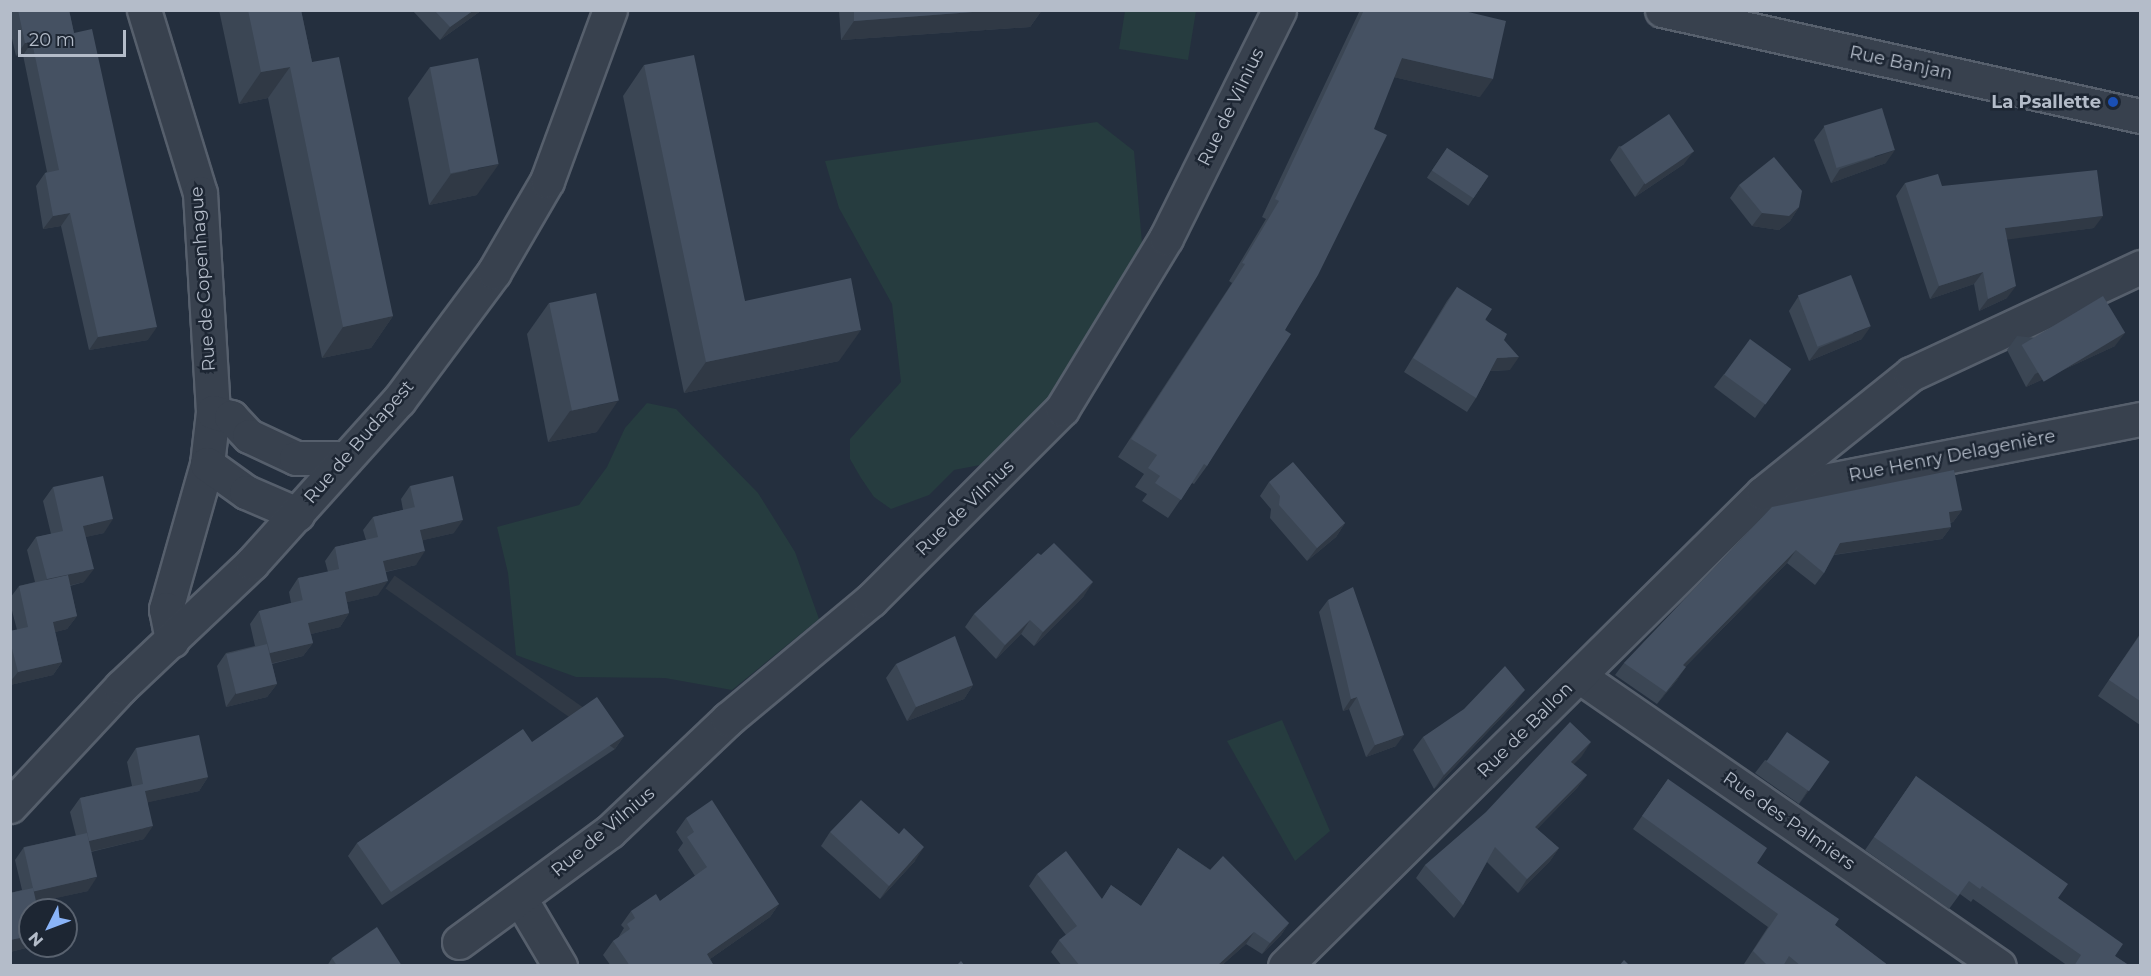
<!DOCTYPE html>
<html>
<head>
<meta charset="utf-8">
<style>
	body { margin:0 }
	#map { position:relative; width:2151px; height:976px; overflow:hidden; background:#242f3e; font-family:Montserrat,sans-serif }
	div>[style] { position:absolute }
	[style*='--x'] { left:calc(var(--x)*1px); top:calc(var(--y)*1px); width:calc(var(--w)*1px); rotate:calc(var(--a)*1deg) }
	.green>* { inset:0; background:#263c3f }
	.roads { filter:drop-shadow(2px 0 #565f6c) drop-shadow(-2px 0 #565f6c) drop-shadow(0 2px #565f6c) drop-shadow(0 -2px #565f6c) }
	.minor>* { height:33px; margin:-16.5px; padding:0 16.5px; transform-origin:16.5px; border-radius:16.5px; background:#38414e }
	.wall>* { inset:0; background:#3b4654; transform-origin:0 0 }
	.shaded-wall>* { inset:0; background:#303945; transform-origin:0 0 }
	.building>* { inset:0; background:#455162; transform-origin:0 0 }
	.dots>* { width:16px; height:16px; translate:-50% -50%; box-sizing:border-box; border:3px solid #1d2633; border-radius:50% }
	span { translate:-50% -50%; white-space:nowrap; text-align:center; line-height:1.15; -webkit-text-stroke:5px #1d2633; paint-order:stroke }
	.street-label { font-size:18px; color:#b4bcc9 }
	.poi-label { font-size:18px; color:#b4bcc9; font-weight:700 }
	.right { translate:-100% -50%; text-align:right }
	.frame { position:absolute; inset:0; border:12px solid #b4bcc9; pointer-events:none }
	.north { position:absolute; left:18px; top:898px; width:60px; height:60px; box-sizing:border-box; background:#1d2633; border:2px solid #59626f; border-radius:50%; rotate:228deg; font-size:16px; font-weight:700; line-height:24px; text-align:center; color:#b4bcc9 }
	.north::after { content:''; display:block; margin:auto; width:21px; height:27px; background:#8ab4f8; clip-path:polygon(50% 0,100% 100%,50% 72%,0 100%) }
	.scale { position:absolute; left:18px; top:30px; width:108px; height:27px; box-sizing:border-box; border:3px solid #b4bcc9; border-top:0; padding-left:8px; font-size:18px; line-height:21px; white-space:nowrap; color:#b4bcc9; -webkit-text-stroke:4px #1d2633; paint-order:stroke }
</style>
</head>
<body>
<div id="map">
	<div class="green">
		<i style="clip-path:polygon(1125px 11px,1196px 11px,1188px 60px,1119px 49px)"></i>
		<i style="clip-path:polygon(1097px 122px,1134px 151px,1142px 243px,1052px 401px,980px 465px,954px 470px,929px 495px,891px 509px,874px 497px,861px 478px,850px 459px,850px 439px,901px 382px,892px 304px,839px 208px,825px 161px)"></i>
		<i style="clip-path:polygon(647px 403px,676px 409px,758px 493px,795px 552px,819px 619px,732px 690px,665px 678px,576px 677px,516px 655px,508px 573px,497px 527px,579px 505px,607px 467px,625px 428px)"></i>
		<i style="clip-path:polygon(1282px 720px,1330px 831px,1295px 861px,1227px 741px)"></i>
	</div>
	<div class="roads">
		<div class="minor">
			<i style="--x:144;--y:10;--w:191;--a:73"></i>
			<i style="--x:200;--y:193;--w:219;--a:86.6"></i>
			<i style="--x:213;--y:412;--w:52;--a:96.6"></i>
			<i style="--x:207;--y:464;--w:151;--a:105.8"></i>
			<i style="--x:166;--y:609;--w:32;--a:79"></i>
			<i style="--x:1662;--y:10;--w:490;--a:12.5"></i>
			<i style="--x:213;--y:412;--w:19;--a:16"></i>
			<i style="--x:231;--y:417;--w:26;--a:47"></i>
			<i style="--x:249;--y:436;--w:52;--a:25.1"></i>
			<i style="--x:296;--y:458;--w:50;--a:0"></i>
			<i style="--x:207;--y:464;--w:48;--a:35.7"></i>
			<i style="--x:246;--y:492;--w:56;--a:23.3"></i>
			<i style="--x:1768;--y:492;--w:379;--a:-11.1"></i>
			<i style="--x:1579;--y:676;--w:510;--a:34.62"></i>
			<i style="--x:10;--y:806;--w:163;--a:-47"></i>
			<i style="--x:121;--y:687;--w:180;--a:-43.4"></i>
			<i style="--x:252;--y:563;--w:219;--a:-48"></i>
			<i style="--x:399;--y:400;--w:159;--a:-53.4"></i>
			<i style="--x:494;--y:272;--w:105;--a:-59.8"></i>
			<i style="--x:547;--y:181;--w:182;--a:-69.8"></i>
			<i style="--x:521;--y:900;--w:77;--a:59.4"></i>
			<i style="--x:459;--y:942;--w:187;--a:-36.3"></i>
			<i style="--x:610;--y:831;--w:163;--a:-43.5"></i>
			<i style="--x:728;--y:719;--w:186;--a:-39.8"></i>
			<i style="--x:871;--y:600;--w:270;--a:-45"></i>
			<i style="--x:1062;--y:409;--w:200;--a:-58.7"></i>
			<i style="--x:1166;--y:238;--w:254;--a:-63.6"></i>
			<i style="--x:1285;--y:966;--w:672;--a:-44.7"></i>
			<i style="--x:1763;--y:493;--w:190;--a:-38.8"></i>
			<i style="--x:1911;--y:374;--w:253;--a:-25"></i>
		</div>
	</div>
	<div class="wall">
		<i style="clip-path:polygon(10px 10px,69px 10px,74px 33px,148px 340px,89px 350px,61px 226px,43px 229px,36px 186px,45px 173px,47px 172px,23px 55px,16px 56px,10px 30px)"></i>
		<i style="clip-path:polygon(219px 10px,301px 10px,312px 62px,393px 316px,371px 348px,322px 358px,268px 98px,239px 104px)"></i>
		<i style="clip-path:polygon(412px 10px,482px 10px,440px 40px)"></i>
		<i style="clip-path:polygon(839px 10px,1042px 10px,1030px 27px,841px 40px)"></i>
		<i style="clip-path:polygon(1360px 10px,1460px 10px,1480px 97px,1394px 77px,1285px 330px,1207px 466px,1194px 484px,1192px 483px,1168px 518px,1142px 501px,1147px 494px,1135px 487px,1144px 474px,1118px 457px,1232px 283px,1229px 281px,1266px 219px,1262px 217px)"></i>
		<i style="clip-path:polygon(644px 65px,745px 301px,839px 361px,684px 393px,623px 96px)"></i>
		<i style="clip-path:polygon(430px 67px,477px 195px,429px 205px,408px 98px)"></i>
		<i style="clip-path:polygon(1824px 127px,1886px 163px,1831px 183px,1814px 140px)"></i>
		<i style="clip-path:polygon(1619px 146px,1684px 164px,1635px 197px,1610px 160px)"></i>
		<i style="left:1447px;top:148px;width:50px;height:36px;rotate:34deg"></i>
		<i style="clip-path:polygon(1905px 183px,1942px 186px,2094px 228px,2007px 239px,2007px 298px,1979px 311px,1974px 284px,1930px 299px,1896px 196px)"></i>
		<i style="clip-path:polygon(1739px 185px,1799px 207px,1790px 221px,1779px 230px,1752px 226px,1730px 198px)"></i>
		<i style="clip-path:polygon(1457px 287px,1504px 340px,1510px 370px,1490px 371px,1476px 398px,1467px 412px,1404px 372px,1447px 301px)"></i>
		<i style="clip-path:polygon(1798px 297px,1862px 339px,1809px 361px,1789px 311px)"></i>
		<i style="clip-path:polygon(549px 303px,597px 432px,548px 442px,527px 334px)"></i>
		<i style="clip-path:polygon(2017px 336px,2115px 346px,2026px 387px,2007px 350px)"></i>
		<i style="clip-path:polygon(1724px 374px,1781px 382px,1755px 418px,1714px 387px)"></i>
		<i style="clip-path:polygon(1269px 482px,1345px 523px,1336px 537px,1307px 561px,1270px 518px,1271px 509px,1260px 496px)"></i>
		<i style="clip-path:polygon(410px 486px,454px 533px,423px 540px,416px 565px,386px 572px,378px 595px,347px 602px,349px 613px,340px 627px,311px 634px,313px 643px,303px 656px,272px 664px,277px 684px,267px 697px,226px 707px,217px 666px,226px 653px,255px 646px,250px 624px,259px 611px,291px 603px,289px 592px,298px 578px,328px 572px,325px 561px,335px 547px,366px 540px,363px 530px,373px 517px,403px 510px,401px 499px)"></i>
		<i style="clip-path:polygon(53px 487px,104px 533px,85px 537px,84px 582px,70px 586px,77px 616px,67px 629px,55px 632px,62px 662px,53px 675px,10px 685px,10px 631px,17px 630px,10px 603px,10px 598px,19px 586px,35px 582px,27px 550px,36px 537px,51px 534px,43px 501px)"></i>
		<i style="clip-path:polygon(1772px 507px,1962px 510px,1953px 522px,1950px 523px,1951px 527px,1942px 539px,1834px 555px,1824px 573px,1815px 585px,1787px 563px,1685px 667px,1677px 680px,1657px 704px,1615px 675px,1624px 663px)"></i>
		<i style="clip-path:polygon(1084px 596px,1034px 646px,1021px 634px,996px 659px,965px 627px,974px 614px)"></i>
		<i style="clip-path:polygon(1328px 600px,1396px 746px,1366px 757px,1349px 709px,1343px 711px,1319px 612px)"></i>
		<i style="clip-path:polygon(2140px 634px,2140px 725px,2098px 696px)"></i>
		<i style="clip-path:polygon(896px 664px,973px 685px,964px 699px,907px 721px,886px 678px)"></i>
		<i style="clip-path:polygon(1515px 703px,1434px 789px,1413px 750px,1423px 737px)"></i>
		<i style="clip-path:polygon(624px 736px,615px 749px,382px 905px,348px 856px,357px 843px,532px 742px)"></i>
		<i style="clip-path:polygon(136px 748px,208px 777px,199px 791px,148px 802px,144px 839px,91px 852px,88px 891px,36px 902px,30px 946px,34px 946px,10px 952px,10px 893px,22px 890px,15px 860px,24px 847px,76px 836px,70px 812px,80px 798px,132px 786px,127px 762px)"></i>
		<i style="clip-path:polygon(1582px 756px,1573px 764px,1587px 775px,1577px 788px,1537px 829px,1559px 848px,1550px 861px,1518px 893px,1487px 862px,1463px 905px,1454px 918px,1416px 878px,1425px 865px)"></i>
		<i style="clip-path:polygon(1765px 760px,1820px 775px,1799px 804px,1755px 773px)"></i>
		<i style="clip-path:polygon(1916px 776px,2058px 898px,2115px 956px,2130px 966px,2068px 966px,1973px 899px,1971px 902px,1960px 894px,1949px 909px,1865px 850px)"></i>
		<i style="clip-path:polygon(1668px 779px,1757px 863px,1835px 925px,1889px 966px,1745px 966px,1744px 964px,1768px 927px,1633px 829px)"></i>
		<i style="clip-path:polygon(686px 818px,779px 904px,770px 917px,710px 959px,714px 966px,611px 966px,603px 955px,613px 941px,618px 938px,624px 928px,621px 925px,631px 911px,660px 901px,695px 876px,678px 850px,683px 843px,676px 832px)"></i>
		<i style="clip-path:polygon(830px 832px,915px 861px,880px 899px,821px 846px)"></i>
		<i style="clip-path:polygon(1178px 848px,1289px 923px,1281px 935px,1262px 954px,1246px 944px,1221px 966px,1062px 966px,1051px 952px,1059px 940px,1066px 935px,1029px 886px,1037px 874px,1102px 899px,1111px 885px,1141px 906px)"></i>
		<i style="clip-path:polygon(332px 958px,402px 966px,327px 966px)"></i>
	</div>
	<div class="shaded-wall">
		<i style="clip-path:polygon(474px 10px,482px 10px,440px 40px,450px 27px)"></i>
		<i style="clip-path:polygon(999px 10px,1042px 10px,1030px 27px,841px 40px,854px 21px)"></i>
		<i style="clip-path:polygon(32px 42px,23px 55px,16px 56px,25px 43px)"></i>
		<i style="clip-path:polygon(1402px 58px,1493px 79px,1480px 97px,1389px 76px)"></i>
		<i style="clip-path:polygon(290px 67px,268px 98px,239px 104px,261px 72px)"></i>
		<i style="clip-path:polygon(1895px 150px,1886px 163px,1831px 183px,1840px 169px)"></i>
		<i style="clip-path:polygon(1694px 151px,1684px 164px,1635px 197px,1644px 184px)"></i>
		<i style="clip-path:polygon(499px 164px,477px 195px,429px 205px,451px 174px)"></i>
		<i style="clip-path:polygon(1799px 207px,1790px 221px,1779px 230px,1752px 226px,1762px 213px)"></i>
		<i style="clip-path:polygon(70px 213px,61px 226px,43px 229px,53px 216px)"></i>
		<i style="clip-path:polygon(2103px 216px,2094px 228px,1997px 241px,2005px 228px)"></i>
		<i style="clip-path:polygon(1983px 272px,1974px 284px,1930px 299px,1939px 286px)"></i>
		<i style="clip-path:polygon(2016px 286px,2007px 298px,1979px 311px,1988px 299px)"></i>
		<i style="clip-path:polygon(393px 316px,371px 348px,322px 358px,343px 327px)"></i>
		<i style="clip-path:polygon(1871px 326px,1862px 339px,1809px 361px,1819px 348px)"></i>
		<i style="clip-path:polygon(157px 327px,148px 340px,89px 350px,98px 337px)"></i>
		<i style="clip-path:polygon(861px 330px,839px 361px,684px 393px,706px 362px)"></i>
		<i style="clip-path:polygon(2125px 333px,2115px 346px,2026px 387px,2035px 374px)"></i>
		<i style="clip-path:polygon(1519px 357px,1510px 370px,1487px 371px,1497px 358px)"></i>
		<i style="clip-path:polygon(618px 401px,597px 432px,548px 442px,570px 411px)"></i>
		<i style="clip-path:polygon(1962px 510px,1953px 522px,1940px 524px,1949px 512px)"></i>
		<i style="clip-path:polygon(113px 519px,104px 533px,73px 540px,83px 526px)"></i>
		<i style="clip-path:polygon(463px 520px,454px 533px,411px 543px,420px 530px)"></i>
		<i style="clip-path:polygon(1345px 523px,1336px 537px,1307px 561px,1317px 548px)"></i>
		<i style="clip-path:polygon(1951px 527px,1942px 539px,1831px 555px,1840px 543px)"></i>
		<i style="clip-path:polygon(1796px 550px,1787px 563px,1674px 678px,1683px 665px)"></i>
		<i style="clip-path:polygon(425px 551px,416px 565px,374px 574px,383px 561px)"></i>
		<i style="clip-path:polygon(94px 569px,84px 582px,37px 593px,47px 579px)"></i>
		<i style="clip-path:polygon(388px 581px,378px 595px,335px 605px,345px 592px)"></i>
		<i style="clip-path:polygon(1093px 582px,1084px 596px,1034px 646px,1043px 632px)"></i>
		<i style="clip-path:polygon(349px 613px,340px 627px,299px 637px,308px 623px)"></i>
		<i style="clip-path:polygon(77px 616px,67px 629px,43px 635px,53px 622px)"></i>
		<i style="clip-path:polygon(1030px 620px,1021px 634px,996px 659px,1005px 645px)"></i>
		<i style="clip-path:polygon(313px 643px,303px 656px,260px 666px,270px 653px)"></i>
		<i style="clip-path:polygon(62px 662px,53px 675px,10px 685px,10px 682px,18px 672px)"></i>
		<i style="clip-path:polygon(1686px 667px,1677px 680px,1657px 704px,1666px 692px)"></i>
		<i style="clip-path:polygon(277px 684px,267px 697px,226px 707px,236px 693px)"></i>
		<i style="clip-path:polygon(973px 685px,964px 699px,907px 721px,916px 707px)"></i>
		<i style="clip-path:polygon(1525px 690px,1515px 703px,1434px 789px,1444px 775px)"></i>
		<i style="clip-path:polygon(1357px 697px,1349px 709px,1343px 711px,1351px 699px)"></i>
		<i style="clip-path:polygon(1404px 735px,1396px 746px,1366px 757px,1375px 745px)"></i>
		<i style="left:624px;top:736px;width:16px;height:280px;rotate:125deg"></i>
		<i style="clip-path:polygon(1591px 742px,1582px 756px,1562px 776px,1571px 762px)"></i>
		<i style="clip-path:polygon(1830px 762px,1820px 775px,1799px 804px,1808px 790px)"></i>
		<i style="clip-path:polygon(1587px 775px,1577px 788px,1526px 840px,1535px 827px)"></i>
		<i style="clip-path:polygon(208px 777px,199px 791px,136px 805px,145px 791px)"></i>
		<i style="clip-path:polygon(153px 826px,144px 839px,80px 854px,89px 841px)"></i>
		<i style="clip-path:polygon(924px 847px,915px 861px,880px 899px,889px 886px)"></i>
		<i style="clip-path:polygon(1559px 848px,1550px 861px,1518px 893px,1527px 879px)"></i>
		<i style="clip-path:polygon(97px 877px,88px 891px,25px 905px,34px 891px)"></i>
		<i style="clip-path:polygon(779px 904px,770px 917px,700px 966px,707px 954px)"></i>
		<i style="clip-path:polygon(1289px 923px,1281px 935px,1262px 954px,1270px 943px)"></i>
		<i style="clip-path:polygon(1254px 932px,1246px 944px,1221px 966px,1216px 966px)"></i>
		<i style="clip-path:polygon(30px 936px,30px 946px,34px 946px,10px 952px,10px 940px)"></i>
	</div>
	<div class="building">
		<i style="clip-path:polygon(18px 10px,69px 10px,74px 33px,92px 29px,157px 327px,98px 337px,70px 213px,53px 216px,45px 173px,59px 170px,32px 42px,25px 43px)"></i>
		<i style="clip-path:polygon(248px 10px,301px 10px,312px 62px,339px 57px,393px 316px,343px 327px,290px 67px,261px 72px)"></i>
		<i style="clip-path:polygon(434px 10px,474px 10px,450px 27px)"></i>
		<i style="clip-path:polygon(854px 10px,999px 10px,854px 21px)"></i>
		<i style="clip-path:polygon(1364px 10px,1460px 10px,1506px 21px,1493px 79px,1402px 58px,1374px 129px,1387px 135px,1318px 275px,1285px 330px,1291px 334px,1207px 466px,1204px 464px,1181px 500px,1155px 483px,1160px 476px,1148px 468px,1157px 455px,1131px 439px,1245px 264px,1242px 263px,1279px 201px,1275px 199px)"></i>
		<i style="clip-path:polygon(694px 55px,745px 301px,851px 278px,861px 330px,706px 362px,644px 65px)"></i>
		<i style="left:478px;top:58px;width:108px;height:49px;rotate:79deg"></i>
		<i style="left:1882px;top:108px;width:44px;height:61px;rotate:73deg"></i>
		<i style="left:1669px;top:114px;width:45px;height:59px;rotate:56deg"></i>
		<i style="left:1447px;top:148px;width:50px;height:27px;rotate:34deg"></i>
		<i style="clip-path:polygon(1774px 157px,1802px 191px,1799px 207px,1789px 216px,1762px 213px,1739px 185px)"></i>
		<i style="clip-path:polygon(2097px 170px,2103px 216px,2005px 228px,2016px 286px,1988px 299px,1983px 272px,1939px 286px,1905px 183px,1938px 174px,1942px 186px)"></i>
		<i style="left:1851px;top:275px;width:55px;height:57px;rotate:69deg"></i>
		<i style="clip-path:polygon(1457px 287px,1492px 309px,1485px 320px,1507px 334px,1504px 340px,1519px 357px,1497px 358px,1476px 398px,1413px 358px)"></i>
		<i style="left:596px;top:293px;width:110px;height:48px;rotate:78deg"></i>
		<i style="left:2103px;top:296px;width:43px;height:95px;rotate:59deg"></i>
		<i style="left:1750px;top:339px;width:51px;height:44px;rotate:36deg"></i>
		<i style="clip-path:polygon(1293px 462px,1345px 523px,1317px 548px,1279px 505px,1280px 496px,1269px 482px)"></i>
		<i style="clip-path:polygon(1954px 470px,1962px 510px,1949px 512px,1951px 527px,1840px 543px,1824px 573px,1796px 550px,1683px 665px,1686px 667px,1666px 692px,1624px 663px,1772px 507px)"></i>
		<i style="clip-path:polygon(103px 476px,113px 519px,83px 526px,94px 569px,47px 579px,36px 537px,63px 531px,53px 487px)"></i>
		<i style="clip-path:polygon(453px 476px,463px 520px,420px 530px,425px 551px,383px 561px,388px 581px,345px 592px,349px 613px,308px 623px,313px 643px,270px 653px,259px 611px,303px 600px,305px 611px,298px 578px,339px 569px,335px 547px,378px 537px,373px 517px,415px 507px,418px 521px,410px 486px)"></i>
		<i style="clip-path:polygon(1054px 543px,1093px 582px,1043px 632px,1030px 620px,1005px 645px,974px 614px,1038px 553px,1041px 555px)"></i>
		<i style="clip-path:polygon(68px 575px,77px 616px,53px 622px,62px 662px,18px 672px,10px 641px,10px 631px,28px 627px,19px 586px)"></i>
		<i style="clip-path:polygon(1353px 587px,1404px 735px,1375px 745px,1357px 697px,1351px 699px,1328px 600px)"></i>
		<i style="clip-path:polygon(2140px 635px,2140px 701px,2109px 680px)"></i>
		<i style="clip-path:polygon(955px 636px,973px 685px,916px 707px,896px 664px)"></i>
		<i style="left:267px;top:644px;width:41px;height:42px;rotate:76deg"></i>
		<i style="clip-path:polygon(1505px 666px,1525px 690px,1444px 775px,1423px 737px,1464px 709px)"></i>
		<i style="clip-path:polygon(597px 697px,624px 736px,391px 892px,357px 843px,523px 729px,532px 742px)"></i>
		<i style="clip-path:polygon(1570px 722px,1591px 742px,1571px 762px,1587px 775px,1535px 827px,1559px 848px,1527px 879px,1495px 847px,1463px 905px,1425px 865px,1486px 812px)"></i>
		<i style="left:1787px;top:732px;width:52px;height:36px;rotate:35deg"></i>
		<i style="clip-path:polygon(199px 735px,208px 777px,145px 791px,153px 826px,89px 841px,80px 798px,143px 784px,136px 748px)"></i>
		<i style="clip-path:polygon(1916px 776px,2068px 884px,2058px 898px,2123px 944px,2115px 956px,2130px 966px,2074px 966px,2081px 955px,1982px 886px,1980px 889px,1969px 881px,1958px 896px,1874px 837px)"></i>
		<i style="clip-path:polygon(1668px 779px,1767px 848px,1757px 863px,1839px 919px,1835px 925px,1889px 966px,1801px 966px,1789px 956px,1783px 966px,1768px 966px,1753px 951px,1778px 914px,1642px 816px)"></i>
		<i style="clip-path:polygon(712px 800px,779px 904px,707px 954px,714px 966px,630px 966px,613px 941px,630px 929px,627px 924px,635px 918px,631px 911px,656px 894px,660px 901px,707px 867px,687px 837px,694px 832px,686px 818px)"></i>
		<i style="clip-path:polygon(861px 800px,899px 834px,904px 828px,924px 847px,889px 886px,830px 832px)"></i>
		<i style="left:87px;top:833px;width:45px;height:65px;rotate:77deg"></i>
		<i style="clip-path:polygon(1178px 848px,1210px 870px,1223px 856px,1289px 923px,1270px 943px,1254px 932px,1217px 966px,1080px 966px,1059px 940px,1077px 926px,1037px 874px,1066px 851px,1102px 899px,1111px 885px,1141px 906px)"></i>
		<i style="clip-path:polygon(33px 888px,38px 910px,30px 910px,30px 936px,10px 940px,10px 893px)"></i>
		<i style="clip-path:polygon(377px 927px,402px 966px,337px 966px,332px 958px)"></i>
		<i style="clip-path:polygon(1624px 960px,1630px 966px,1619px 966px)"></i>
		<i style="clip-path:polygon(961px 961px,965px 966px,956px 966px)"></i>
	</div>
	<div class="dots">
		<i style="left:2113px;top:102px;background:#1a4fb4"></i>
	</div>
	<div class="street-label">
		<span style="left:1901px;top:63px;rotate:12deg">Rue Banjan</span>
		<span style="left:1231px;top:107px;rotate:-64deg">Rue de Vilnius</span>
		<span style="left:203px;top:279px;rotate:-94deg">Rue de Copenhague</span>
		<span style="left:359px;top:442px;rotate:-49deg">Rue de Budapest</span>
		<span style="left:1952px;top:456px;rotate:-11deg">Rue Henry Delagenière</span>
		<span style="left:965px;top:508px;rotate:-44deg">Rue de Vilnius</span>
		<span style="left:1525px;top:730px;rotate:-45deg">Rue de Ballon</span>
		<span style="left:1789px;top:821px;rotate:35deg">Rue des Palmiers</span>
		<span style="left:603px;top:832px;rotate:-40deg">Rue de Vilnius</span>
	</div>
	<div class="poi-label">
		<span class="right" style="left:2101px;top:102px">La Psallette</span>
	</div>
	<div class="frame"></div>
	<div class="north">N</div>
	<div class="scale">20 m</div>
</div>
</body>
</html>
